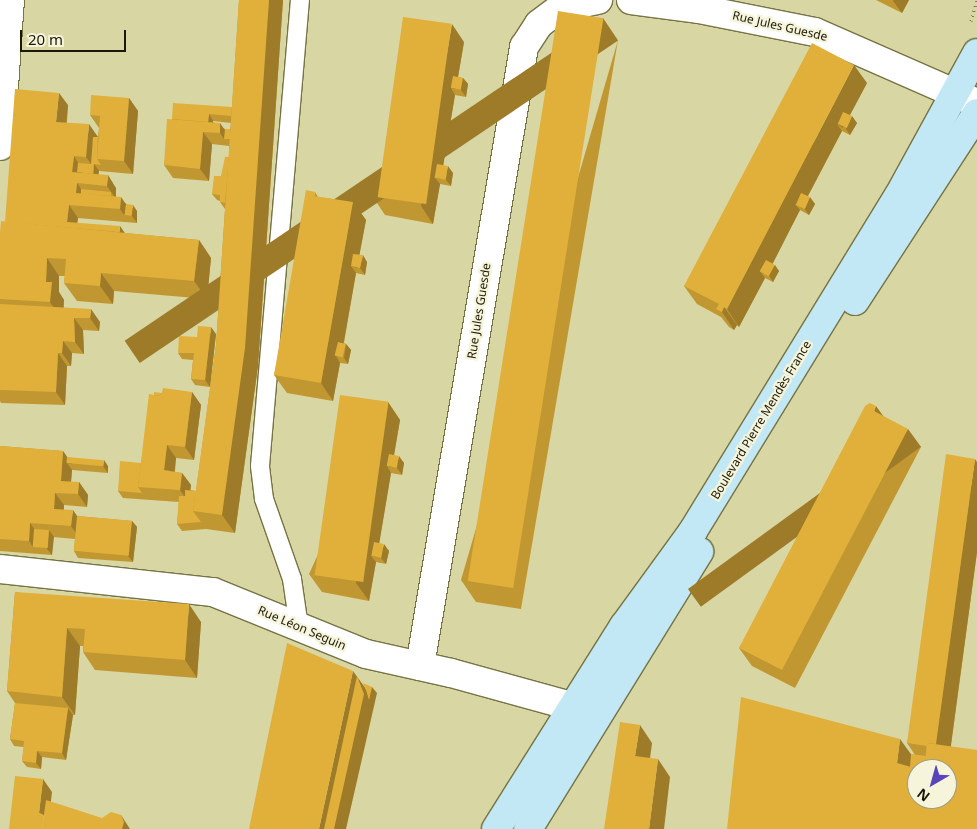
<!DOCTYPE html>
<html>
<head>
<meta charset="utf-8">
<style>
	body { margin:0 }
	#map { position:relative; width:977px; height:829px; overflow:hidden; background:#d8d6a3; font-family:"Noto Sans",sans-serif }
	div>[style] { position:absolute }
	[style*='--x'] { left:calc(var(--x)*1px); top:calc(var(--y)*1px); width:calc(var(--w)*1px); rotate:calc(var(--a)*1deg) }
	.path>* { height:3px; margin-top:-1.5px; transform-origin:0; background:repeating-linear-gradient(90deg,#7c7a57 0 1px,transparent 0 5px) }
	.roads { filter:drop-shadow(1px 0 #767344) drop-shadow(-1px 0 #767344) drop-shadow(0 1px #767344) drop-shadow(0 -1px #767344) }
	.service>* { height:18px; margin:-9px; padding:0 9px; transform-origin:9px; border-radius:9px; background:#fff }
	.minor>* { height:28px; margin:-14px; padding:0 14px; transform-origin:14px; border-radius:14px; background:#fff }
	.secondary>* { height:28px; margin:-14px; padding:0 14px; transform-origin:14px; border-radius:14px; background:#c1e8f4 }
	.wall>* { inset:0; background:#c19732 }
	.shaded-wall>* { inset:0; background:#9d7b29; transform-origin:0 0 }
	.building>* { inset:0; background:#e0b03a; transform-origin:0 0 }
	span { translate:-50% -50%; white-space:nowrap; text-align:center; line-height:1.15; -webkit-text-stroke:4.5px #f6f5dc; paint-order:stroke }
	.street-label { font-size:12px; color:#1b1906 }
	.north { position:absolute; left:907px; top:759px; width:50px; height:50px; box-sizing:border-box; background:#f6f5dc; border:1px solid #9e9d86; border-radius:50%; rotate:218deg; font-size:14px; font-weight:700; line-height:20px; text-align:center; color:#1b1906 }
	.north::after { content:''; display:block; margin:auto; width:18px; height:22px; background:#5944bc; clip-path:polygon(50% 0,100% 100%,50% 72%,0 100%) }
	.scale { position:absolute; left:20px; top:30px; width:106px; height:22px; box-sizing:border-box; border:2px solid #1b1906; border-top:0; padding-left:6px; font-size:15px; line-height:18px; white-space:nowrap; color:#1b1906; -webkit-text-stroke:4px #f6f5dc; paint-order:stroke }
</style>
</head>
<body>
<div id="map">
	<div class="path">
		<i style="--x:971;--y:21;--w:22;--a:-74"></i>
	</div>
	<div class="roads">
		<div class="service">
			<i style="--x:299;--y:627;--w:49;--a:-98.3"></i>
			<i style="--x:292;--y:579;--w:85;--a:-109.3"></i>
			<i style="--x:264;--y:499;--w:33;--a:-97"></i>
			<i style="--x:260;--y:466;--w:468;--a:-85.1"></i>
		</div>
		<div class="minor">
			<i style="--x:631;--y:0;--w:69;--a:7.5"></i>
			<i style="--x:699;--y:9;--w:118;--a:11.2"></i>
			<i style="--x:815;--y:32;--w:177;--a:23.7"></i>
			<i style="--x:0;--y:146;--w:146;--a:-86.1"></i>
			<i style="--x:0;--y:569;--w:214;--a:6.2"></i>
			<i style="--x:213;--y:592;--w:165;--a:22.1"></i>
			<i style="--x:366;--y:654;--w:87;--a:12.6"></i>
			<i style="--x:451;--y:673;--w:150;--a:15.4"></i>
			<i style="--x:420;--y:666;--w:628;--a:-80.46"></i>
			<i style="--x:524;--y:47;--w:27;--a:-57"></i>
			<i style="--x:539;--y:24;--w:26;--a:-37"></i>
			<i style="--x:560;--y:8;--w:39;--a:-12"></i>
		</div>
		<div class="secondary">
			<i style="--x:855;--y:301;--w:224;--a:-57"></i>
			<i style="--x:496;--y:829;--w:240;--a:-57.8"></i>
			<i style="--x:624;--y:626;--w:117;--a:-54"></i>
			<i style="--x:693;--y:531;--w:392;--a:-58.5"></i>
			<i style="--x:898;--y:197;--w:164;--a:-61.3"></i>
			<i style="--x:528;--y:829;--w:326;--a:-58.3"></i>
		</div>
	</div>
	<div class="wall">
		<i style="clip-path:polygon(evenodd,239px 0,283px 0,258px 366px,235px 533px,206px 529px,182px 531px,177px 524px,179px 502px,123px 498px,118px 491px,141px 463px,154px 395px,162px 393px,192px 392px,201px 405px,194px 460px,176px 458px,175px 472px,182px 473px,191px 485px,190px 490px,196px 491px,216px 345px,225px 209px,220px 202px,220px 201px,217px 200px,212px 194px,221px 176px,229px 157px,229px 146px,212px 144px,209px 181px,173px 178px,164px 165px,172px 119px,232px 107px,239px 0,213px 121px,231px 123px,230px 129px,225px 129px,213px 122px,213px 121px)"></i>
		<i style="clip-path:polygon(876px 0,909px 0,902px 13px)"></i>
		<i style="clip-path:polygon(618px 40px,521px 609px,476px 602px,461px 580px)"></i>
		<i style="clip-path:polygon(464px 42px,458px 77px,463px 78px,468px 84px,466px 97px,455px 95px,443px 165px,453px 173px,451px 186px,440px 184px,433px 224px,385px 215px,373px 197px)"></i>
		<i style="clip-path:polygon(867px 83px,850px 115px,857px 123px,850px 135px,842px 131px,808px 196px,815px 204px,809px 215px,800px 210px,772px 263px,779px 271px,773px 282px,765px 278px,739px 327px,737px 325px,734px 330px,729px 327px,721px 317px,697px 304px,684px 286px)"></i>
		<i style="clip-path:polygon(129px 98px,138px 111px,133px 174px,99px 171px,98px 174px,116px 188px,116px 197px,137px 211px,137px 223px,78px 218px,77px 223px,124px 233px,199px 240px,211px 258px,207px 299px,114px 291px,113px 304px,77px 301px,64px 283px,65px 276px,59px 276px,59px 292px,64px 300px,64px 308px,100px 322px,99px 331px,83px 330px,84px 354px,72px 353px,71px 366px,67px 366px,65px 405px,1px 403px,0 401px,0 233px,5px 222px,68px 105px,67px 123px,98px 137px,99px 128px,90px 115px)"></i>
		<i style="clip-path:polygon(315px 192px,318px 197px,353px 202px,366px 220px,359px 255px,367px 262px,365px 275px,356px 273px,344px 343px,346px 344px,351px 350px,348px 364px,340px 363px,333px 401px,287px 393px,274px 375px)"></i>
		<i style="clip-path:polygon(216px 334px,210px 387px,195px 385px,191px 379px,193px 360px,182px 359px,178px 353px,197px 337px)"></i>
		<i style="clip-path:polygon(388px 402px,400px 420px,394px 455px,404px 463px,402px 475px,391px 473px,379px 543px,389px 551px,386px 564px,376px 562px,369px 601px,322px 592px,309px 574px)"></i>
		<i style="clip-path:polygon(883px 416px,921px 447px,795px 688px,752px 666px,739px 648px)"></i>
		<i style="clip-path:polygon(0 446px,63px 451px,67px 457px,108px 466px,108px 473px,72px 470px,71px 482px,79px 482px,88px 495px,87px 507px,64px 505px,64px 510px,77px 516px,132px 521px,137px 527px,133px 562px,78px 558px,74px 551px,75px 539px,53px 537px,52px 555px,0 551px)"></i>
		<i style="clip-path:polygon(977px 462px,977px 552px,951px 746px,977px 829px,911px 754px,915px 755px,907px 743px)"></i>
		<i style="clip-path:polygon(15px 592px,201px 622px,197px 678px,95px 670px,83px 652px,83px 646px,80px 646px,75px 715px,73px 715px,66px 760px,42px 757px,41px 769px,27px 767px,22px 761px,24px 747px,14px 746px,10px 739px,15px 703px,7px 691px)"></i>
	</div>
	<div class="shaded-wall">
		<i style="clip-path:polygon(269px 0,283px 0,258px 366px,235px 533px,222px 515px)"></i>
		<i style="clip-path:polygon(893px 0,909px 0,902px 13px,893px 1px)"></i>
		<i style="left:603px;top:18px;width:27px;height:577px;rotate:56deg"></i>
		<i style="clip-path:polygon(452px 24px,464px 42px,456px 89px,451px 88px,455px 95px,441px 179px,435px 178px,440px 184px,433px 224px,421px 206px)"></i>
		<i style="clip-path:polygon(854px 65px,867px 83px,843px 128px,837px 124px,842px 131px,802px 207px,795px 204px,800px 210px,767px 275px,760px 271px,765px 278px,739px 327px,727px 309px)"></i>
		<i style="clip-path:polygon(463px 78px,468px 84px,466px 97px,461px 90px)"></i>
		<i style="clip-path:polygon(59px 93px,68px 105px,65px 135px,56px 122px)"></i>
		<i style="clip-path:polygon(129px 98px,138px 111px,133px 174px,124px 161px)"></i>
		<i style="clip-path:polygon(209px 114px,213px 121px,213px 132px,208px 128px)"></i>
		<i style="clip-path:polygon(852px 116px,857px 123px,850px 135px,846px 129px)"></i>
		<i style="clip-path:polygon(220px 123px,229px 136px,224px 139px,220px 133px)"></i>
		<i style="clip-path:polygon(89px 124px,98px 137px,94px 164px,99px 171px,97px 186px,93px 179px,94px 168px,86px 157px)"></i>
		<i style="clip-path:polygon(203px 132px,212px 144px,209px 181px,200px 169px)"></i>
		<i style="clip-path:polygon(74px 156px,82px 169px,82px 178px,72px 172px)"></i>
		<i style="clip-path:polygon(448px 166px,453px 173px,451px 186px,446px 180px)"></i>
		<i style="clip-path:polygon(108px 175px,116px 188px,116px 199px,107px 186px)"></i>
		<i style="clip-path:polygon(77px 183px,86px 196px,76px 193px)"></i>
		<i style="clip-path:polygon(121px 197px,130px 210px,124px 215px,120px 209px)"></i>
		<i style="clip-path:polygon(810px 197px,815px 204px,809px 215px,804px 208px)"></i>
		<i style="clip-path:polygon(353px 202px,366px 220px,357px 268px,351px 266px,356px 273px,341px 357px,336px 356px,340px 363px,333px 401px,321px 383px)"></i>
		<i style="clip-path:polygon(69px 205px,78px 218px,76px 233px,67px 222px)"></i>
		<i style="clip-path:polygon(133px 205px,137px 211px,137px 223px,132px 216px)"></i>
		<i style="clip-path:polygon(120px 226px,129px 239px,119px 237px)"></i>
		<i style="clip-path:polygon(199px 240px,211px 258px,207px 299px,194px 281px)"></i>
		<i style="clip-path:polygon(363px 255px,367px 262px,365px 275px,360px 268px)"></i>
		<i style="clip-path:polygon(47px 258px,59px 276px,59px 292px,64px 300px,62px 320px,50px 302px,46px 282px)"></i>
		<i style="clip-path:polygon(775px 265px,779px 271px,773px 282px,769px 276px)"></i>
		<i style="clip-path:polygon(101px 273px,114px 291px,113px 304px,100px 286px)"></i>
		<i style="clip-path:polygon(724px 307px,737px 325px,734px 330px,722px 312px)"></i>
		<i style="clip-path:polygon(91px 309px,100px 322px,99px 331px,90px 318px)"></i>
		<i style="clip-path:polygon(74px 318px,83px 330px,84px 354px,75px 342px)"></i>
		<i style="clip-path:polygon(211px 327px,216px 334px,210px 387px,205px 380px)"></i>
		<i style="clip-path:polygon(63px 341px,72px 353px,71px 366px,62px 353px)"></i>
		<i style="clip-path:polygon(346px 344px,351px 350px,348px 364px,344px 358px)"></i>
		<i style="clip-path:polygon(58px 353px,67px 366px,65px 405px,56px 392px)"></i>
		<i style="clip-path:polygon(192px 392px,201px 405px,194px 460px,185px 447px)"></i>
		<i style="clip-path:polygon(388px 402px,400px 420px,392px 467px,387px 466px,391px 473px,377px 557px,371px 556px,376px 562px,369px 601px,356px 583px)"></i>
		<i style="clip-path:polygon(876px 406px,889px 424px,874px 411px)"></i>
		<i style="left:908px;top:429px;width:22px;height:272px;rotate:54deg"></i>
		<i style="clip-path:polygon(167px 445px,176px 458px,173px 483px,164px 470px)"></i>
		<i style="clip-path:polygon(63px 451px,72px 464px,67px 463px,72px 470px,70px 494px,61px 481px)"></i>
		<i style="clip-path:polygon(399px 456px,404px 463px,402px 475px,397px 468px)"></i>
		<i style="clip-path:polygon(975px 459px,977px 462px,977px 552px,948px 766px,935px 748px)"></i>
		<i style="clip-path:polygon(104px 460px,108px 466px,108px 473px,103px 466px)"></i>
		<i style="clip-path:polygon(182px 473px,191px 485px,189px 503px,180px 490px)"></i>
		<i style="clip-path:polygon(79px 482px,88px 495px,87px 507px,78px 494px)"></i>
		<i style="clip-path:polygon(55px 493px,64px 505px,63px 522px,54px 509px)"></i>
		<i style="clip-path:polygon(73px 510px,82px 523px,80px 539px,71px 526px)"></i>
		<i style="clip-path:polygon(132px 521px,137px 527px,133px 562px,128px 556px)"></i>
		<i style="clip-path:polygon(30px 523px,39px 536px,33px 547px,29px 541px)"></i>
		<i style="clip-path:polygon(49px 530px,54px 537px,52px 555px,47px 549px)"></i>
		<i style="clip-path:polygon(384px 544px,389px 551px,386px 564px,381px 558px)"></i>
		<i style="clip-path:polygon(189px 604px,201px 622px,197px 678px,185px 660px)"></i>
		<i style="clip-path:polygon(67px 628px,80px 646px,75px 715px,62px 697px)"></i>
		<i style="clip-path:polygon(353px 671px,366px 689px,372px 687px,377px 693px,346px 829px,319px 829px)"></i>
		<i style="clip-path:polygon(68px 708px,73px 715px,66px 760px,62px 753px)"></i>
		<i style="clip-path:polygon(640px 725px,652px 743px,648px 774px,635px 756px)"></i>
		<i style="clip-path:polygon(900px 739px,916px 761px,913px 780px,897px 763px)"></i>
		<i style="clip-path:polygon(37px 751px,42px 757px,41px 769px,36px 763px)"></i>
		<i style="clip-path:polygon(658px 759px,670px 777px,664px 829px,649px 829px)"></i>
		<i style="clip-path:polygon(43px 779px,52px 792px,49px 818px,39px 813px)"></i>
		<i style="clip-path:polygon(121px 815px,130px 829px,122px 829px)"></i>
	</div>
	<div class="building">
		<i style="clip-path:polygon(239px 0,269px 0,245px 348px,222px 515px,193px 511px,216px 345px)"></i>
		<i style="left:558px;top:11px;width:46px;height:577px;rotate:9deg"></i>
		<i style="left:403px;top:17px;width:49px;height:182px;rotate:8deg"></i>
		<i style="clip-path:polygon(812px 43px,854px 65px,727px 309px,724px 307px,722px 312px,716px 309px,719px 304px,684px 286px)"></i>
		<i style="left:453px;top:76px;width:10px;height:12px;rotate:11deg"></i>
		<i style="clip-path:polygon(15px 89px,59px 93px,56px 122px,89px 124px,86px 157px,74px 156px,72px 172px,108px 175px,107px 186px,77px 183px,76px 193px,121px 197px,120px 209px,69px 205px,67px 222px,120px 226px,119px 232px,5px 222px)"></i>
		<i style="clip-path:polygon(91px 95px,129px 98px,124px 161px,97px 159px,100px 116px,90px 115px)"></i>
		<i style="clip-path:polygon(173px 103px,232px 107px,231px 116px,209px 114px,208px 122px,172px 119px)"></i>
		<i style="left:843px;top:112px;width:10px;height:13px;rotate:24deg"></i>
		<i style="clip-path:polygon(167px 119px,220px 123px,220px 133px,203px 132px,200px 169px,164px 165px)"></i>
		<i style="clip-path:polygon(225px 129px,230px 129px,230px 139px,224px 139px)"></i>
		<i style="clip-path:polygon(93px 137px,98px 137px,97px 159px,101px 165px,94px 164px,93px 174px,77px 172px,78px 163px,91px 164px)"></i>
		<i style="clip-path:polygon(225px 157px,229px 157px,225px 203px,220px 202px,220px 195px,212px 194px,214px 176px,221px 176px)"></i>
		<i style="left:437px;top:164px;width:11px;height:14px;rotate:10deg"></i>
		<i style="clip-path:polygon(81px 189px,111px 192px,111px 196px,81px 194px)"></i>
		<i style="clip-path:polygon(306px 190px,315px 192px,314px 196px,353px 202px,321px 383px,274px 375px)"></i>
		<i style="left:801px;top:193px;width:10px;height:13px;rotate:24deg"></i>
		<i style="left:126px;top:204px;width:7px;height:11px;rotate:8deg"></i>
		<i style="clip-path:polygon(1px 221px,199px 240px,194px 281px,101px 273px,100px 286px,64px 283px,66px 259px,47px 258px,46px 282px,52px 282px,50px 302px,0 299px,0 233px)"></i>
		<i style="clip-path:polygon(353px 254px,363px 255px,360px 268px,351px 266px)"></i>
		<i style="left:766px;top:260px;width:10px;height:13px;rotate:29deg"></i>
		<i style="clip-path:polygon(0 304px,91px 309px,90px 318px,74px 318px,75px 342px,63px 341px,62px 353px,58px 353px,56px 392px,0 390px)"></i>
		<i style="clip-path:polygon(198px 326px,211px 327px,205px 380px,191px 379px,194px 353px,178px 353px,179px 336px,197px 337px)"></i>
		<i style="left:338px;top:342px;width:8px;height:14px;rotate:14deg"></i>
		<i style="clip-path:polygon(163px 388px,192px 392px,185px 447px,167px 445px,164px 470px,182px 473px,180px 490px,138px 487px,149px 394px,161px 396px)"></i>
		<i style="clip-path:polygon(154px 392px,162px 393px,161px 396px,154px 395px)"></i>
		<i style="left:340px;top:395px;width:49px;height:182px;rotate:8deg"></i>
		<i style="clip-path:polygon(870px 403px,876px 406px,874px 411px,908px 429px,782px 670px,739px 648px,865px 406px)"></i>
		<i style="clip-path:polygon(0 446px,63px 451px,61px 481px,79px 482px,78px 494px,55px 493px,54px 509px,73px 510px,71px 526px,30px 523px,29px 541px,0 539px)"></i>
		<i style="left:389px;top:454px;width:10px;height:12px;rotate:11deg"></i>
		<i style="clip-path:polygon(946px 454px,975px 459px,936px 744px,927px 743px,927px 746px,907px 743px)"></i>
		<i style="left:67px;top:457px;width:37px;height:6px;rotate:5deg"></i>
		<i style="clip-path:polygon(120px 461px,141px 463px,138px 487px,142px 493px,118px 491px)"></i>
		<i style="clip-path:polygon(185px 490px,196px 491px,193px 511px,201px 522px,177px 524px,179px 496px,185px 496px)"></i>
		<i style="left:77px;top:516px;width:55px;height:35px;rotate:5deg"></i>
		<i style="left:34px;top:529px;width:15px;height:18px;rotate:4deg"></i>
		<i style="left:374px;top:542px;width:10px;height:14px;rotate:11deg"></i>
		<i style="clip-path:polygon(15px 592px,189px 604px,185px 660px,83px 652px,85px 629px,67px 628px,62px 697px,7px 691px)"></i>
		<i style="clip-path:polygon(287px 643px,353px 671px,319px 829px,249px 829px)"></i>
		<i style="clip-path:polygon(357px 676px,364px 694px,334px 829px,324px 829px)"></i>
		<i style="clip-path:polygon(363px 683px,372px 687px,369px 700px,366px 690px)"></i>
		<i style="clip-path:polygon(741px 697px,900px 739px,897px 763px,918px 769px,917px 769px,917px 799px,947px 799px,947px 769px,924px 769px,927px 743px,977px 750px,977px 829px,727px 829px)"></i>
		<i style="clip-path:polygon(15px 703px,68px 708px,62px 753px,37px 751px,36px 763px,22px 761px,24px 741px,10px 739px)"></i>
		<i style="clip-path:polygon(620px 722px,640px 725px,635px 756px,658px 759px,649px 829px,604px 829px)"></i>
		<i style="clip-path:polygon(911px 754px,926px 756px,924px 769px,918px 769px,910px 767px)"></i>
		<i style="clip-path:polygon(15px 776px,43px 779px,39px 813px,44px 815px,42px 829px,9px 829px)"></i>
		<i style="clip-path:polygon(46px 800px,102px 818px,111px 812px,121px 815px,124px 822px,122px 829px,42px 829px)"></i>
	</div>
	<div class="street-label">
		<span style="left:780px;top:26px;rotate:13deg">Rue Jules Guesde</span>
		<span style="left:479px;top:311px;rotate:-81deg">Rue Jules Guesde</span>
		<span style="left:761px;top:420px;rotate:-59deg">Boulevard Pierre Mendès France</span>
		<span style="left:302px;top:628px;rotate:23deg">Rue Léon Seguin</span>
	</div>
	<div class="north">N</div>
	<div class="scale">20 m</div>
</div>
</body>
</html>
